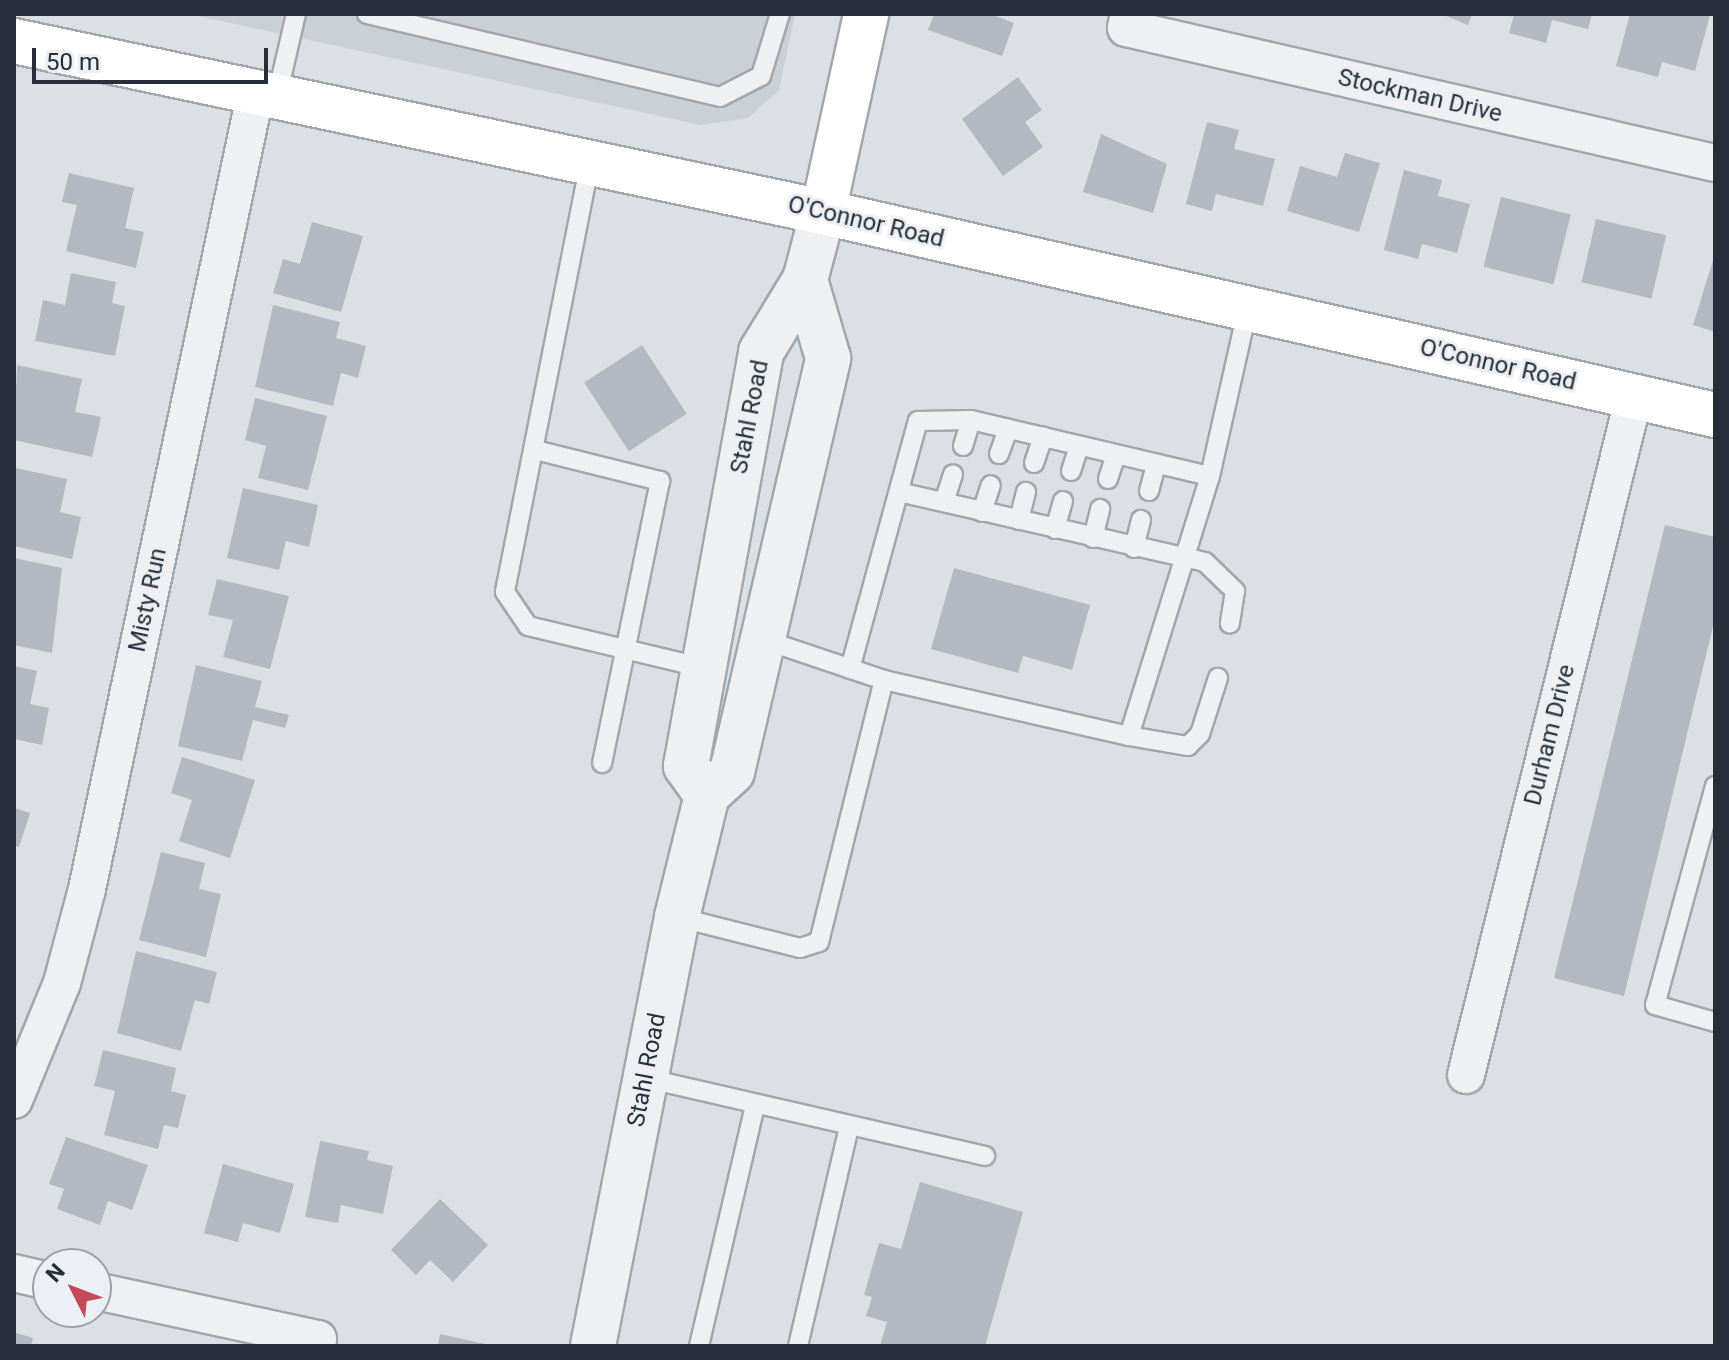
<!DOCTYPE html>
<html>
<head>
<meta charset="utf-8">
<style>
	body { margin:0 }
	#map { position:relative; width:1729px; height:1360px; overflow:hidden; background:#dce0e5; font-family:Roboto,sans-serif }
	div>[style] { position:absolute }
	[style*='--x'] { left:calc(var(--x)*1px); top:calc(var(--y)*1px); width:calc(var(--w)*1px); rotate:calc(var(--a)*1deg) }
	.built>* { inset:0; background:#cbcfd6 }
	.building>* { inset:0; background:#b4b9c1; transform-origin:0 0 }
	.roads { filter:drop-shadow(2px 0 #a2a7ae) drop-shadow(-2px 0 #a2a7ae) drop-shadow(0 2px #a2a7ae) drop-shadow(0 -2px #a2a7ae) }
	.service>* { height:18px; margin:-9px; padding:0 9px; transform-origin:9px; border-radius:9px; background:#eff0f4 }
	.minor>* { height:36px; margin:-18px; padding:0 18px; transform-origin:18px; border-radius:18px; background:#eff0f4 }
	.tertiary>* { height:44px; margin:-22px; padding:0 22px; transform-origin:22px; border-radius:22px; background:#eff0f4 }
	.secondary>* { height:44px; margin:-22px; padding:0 22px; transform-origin:22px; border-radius:22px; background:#fff }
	span { translate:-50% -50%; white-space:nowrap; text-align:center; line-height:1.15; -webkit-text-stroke:6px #eceff3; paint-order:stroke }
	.street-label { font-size:24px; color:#272e3a }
	.frame { position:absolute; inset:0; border:16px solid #272e3a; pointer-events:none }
	.north { position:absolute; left:32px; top:1248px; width:80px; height:80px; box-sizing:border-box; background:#eceff3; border:2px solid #9da2a9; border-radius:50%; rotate:312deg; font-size:22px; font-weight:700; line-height:32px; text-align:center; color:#272e3a }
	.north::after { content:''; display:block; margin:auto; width:28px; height:36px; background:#c24a59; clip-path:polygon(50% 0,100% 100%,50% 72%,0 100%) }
	.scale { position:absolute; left:32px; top:48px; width:236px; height:36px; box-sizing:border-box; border:4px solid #272e3a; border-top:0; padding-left:10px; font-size:24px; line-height:28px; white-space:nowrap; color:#272e3a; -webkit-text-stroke:6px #eceff3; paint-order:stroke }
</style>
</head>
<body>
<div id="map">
	<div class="built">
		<i style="clip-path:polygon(189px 14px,795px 14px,779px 90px,748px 118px,701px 125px)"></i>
	</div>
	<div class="building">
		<i style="clip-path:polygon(934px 14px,991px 14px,1014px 23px,1002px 56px,928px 30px)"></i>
		<i style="clip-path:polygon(1441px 14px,1472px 14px,1468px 25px)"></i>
		<i style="clip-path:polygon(1514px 14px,1592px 14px,1588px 29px,1552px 20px,1546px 43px,1509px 33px)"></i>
		<i style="clip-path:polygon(1630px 14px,1710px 15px,1695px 71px,1662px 62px,1658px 77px,1616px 66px)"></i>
		<i style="clip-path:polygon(1018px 77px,1042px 110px,1025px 122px,1043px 147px,1003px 176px,962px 119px)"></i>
		<i style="clip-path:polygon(1207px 122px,1239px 130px,1234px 149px,1275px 159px,1263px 206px,1216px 194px,1212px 211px,1186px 204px)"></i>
		<i style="clip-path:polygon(1101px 134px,1167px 164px,1153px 213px,1083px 192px)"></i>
		<i style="clip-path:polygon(1345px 153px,1380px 163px,1359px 232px,1287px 211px,1300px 166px,1337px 177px)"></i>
		<i style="clip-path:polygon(1404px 170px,1442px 180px,1438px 196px,1470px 204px,1457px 253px,1422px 244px,1418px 259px,1384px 250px)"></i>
		<i style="clip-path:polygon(69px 173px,134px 188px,125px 228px,144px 232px,136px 268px,66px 251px,77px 205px,62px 202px)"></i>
		<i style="left:1501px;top:197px;width:72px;height:72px;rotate:14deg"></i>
		<i style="left:1596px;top:219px;width:72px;height:65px;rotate:13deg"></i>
		<i style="clip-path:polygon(312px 222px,363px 236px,341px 312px,273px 293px,283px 259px,300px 264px)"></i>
		<i style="clip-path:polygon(1714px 257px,1715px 257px,1715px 332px,1693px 325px)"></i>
		<i style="clip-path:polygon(71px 273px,116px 282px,112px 303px,125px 306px,115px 356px,35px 341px,43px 300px,65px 305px)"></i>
		<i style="clip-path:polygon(273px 305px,340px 322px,336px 338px,366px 346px,358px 378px,341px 373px,333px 406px,255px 387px)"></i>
		<i style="left:642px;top:345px;width:82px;height:69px;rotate:57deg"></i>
		<i style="clip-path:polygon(17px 365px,82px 379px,75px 412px,101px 417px,92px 457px,14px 440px)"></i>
		<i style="clip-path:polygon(255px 398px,327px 416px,308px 490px,258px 478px,266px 446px,245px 440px)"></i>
		<i style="clip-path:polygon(16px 468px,67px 479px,60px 512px,81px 517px,72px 559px,14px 546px)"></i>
		<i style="clip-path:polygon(243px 488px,318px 505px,309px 547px,286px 541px,279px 570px,227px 558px)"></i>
		<i style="clip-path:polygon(1665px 525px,1715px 537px,1715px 618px,1624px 996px,1554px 978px)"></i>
		<i style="clip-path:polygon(14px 558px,62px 568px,52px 653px,14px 645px)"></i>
		<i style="clip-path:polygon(954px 568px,1090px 605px,1072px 670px,1023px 656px,1018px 673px,931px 649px)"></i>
		<i style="clip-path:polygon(217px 579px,289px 596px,270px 669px,223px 657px,233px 620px,208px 615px)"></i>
		<i style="clip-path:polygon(196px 665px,262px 681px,255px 707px,289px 715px,285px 728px,253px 720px,242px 761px,178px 746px)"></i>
		<i style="clip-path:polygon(14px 666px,37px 671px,30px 704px,49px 708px,42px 745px,14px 739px)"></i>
		<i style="clip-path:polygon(182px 757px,255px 780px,230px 858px,179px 841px,192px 800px,171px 793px)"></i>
		<i style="clip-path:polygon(14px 808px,30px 813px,19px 847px,14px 846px)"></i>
		<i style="clip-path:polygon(161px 852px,205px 863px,199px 889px,221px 894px,206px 957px,139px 940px)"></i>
		<i style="clip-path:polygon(136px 951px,217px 972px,209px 1004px,195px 1000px,181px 1051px,117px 1033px)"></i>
		<i style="clip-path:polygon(103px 1050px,176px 1068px,171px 1091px,186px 1095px,178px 1128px,164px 1125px,158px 1149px,104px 1135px,115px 1091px,94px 1086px)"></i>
		<i style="clip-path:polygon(66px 1137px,148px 1165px,132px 1210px,108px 1201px,100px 1225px,57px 1209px,64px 1189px,49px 1184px)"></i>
		<i style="clip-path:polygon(320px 1141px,369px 1151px,367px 1160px,393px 1166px,383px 1214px,341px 1205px,338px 1223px,305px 1217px)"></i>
		<i style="clip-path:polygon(223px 1164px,294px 1184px,280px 1233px,243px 1223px,238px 1242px,204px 1233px)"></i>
		<i style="clip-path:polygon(920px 1182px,1023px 1212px,985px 1346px,880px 1346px,887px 1322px,866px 1316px,872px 1297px,864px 1295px,879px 1243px,901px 1249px)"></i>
		<i style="clip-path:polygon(440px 1199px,488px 1245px,453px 1282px,430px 1260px,416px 1275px,391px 1250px)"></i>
		<i style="clip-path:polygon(14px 1332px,33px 1338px,31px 1346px,14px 1346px)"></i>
		<i style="clip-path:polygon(440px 1334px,490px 1345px,490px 1346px,438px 1346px)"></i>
	</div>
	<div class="roads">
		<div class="service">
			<i style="--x:367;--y:14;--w:363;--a:13.2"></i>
			<i style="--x:720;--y:97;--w:46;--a:-27.1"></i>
			<i style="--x:761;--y:76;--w:65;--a:-73"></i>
			<i style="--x:277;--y:96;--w:84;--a:-77"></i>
			<i style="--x:590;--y:162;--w:438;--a:101.2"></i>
			<i style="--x:505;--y:592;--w:41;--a:55.9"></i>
			<i style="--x:528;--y:626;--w:181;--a:13.4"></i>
			<i style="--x:963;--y:446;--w:27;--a:-73"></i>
			<i style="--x:535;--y:450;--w:129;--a:13.9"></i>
			<i style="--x:660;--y:481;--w:288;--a:101.6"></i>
			<i style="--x:999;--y:454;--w:27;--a:-70"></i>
			<i style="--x:1034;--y:463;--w:28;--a:-71"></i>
			<i style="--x:1071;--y:471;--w:26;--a:-72"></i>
			<i style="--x:1108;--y:479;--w:26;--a:-72"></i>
			<i style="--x:1149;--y:491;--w:28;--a:-75"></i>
			<i style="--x:899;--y:492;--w:314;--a:12.9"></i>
			<i style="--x:1205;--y:562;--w:42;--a:44"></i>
			<i style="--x:1235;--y:591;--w:33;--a:99"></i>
			<i style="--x:944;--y:502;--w:29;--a:-72"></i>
			<i style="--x:982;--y:512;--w:28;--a:-72"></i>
			<i style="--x:1019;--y:520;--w:29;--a:-76"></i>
			<i style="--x:1055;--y:529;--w:29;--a:-74"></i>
			<i style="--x:1093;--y:538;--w:30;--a:-76"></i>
			<i style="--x:1134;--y:548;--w:29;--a:-76"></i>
			<i style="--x:762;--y:639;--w:129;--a:18.6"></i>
			<i style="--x:884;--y:680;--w:251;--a:12.9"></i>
			<i style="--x:1129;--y:736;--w:272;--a:-72.7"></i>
			<i style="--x:1210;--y:476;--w:172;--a:-77.3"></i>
			<i style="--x:850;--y:669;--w:257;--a:-74.7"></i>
			<i style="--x:918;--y:421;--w:53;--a:-1.1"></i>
			<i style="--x:971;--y:420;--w:245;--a:13.2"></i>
			<i style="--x:1129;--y:736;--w:60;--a:9.6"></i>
			<i style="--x:1188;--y:746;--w:17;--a:-45"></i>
			<i style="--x:1200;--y:734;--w:59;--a:-72.2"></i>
			<i style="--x:1715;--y:786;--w:227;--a:105.3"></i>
			<i style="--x:1655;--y:1005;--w:62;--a:15.8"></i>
			<i style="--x:677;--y:917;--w:127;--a:14.1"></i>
			<i style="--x:800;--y:948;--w:20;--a:-18"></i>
			<i style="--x:819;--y:942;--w:270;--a:-76.1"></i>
			<i style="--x:645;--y:1078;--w:349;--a:12.9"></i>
			<i style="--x:699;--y:1346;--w:247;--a:-76.9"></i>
			<i style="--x:798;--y:1346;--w:226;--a:-76.9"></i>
		</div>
		<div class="minor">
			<i style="--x:1129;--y:14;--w:14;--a:102"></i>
			<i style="--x:1126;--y:28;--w:604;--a:12.91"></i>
			<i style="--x:1466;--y:1075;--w:699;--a:-76.1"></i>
			<i style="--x:14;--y:1100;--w:126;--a:-67.7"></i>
			<i style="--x:62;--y:983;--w:97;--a:-75.1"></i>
			<i style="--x:87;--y:889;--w:816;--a:-78.04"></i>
			<i style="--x:14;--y:1273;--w:35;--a:13"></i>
			<i style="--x:96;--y:1291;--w:227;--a:12.2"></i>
			<i style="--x:318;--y:1339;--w:7;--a:98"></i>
		</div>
		<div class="tertiary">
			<i style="--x:707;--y:795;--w:36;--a:-126"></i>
			<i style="--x:686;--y:766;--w:421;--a:-79.7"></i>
			<i style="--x:761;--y:352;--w:84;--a:-58.6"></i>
			<i style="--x:805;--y:280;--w:70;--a:-75.2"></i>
			<i style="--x:593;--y:1346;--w:437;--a:-78.9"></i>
			<i style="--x:677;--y:917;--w:126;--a:-76.2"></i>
			<i style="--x:707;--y:795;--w:34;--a:-43"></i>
			<i style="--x:732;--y:772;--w:425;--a:-76.9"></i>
			<i style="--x:828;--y:358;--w:81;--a:-106.4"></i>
		</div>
		<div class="secondary">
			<i style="--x:14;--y:41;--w:827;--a:11.94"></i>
			<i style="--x:823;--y:212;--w:915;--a:12.82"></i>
			<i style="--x:823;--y:212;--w:203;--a:-77.7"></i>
		</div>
	</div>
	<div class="street-label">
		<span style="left:1420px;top:96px;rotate:13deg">Stockman Drive</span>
		<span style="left:866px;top:222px;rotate:13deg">O'Connor Road</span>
		<span style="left:1498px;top:365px;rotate:13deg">O'Connor Road</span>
		<span style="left:750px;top:417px;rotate:-79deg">Stahl Road</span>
		<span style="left:148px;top:600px;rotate:-78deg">Misty Run</span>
		<span style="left:1550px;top:735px;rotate:-76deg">Durham Drive</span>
		<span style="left:647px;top:1070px;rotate:-79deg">Stahl Road</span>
	</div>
	<div class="frame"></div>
	<div class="north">N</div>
	<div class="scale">50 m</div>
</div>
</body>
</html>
